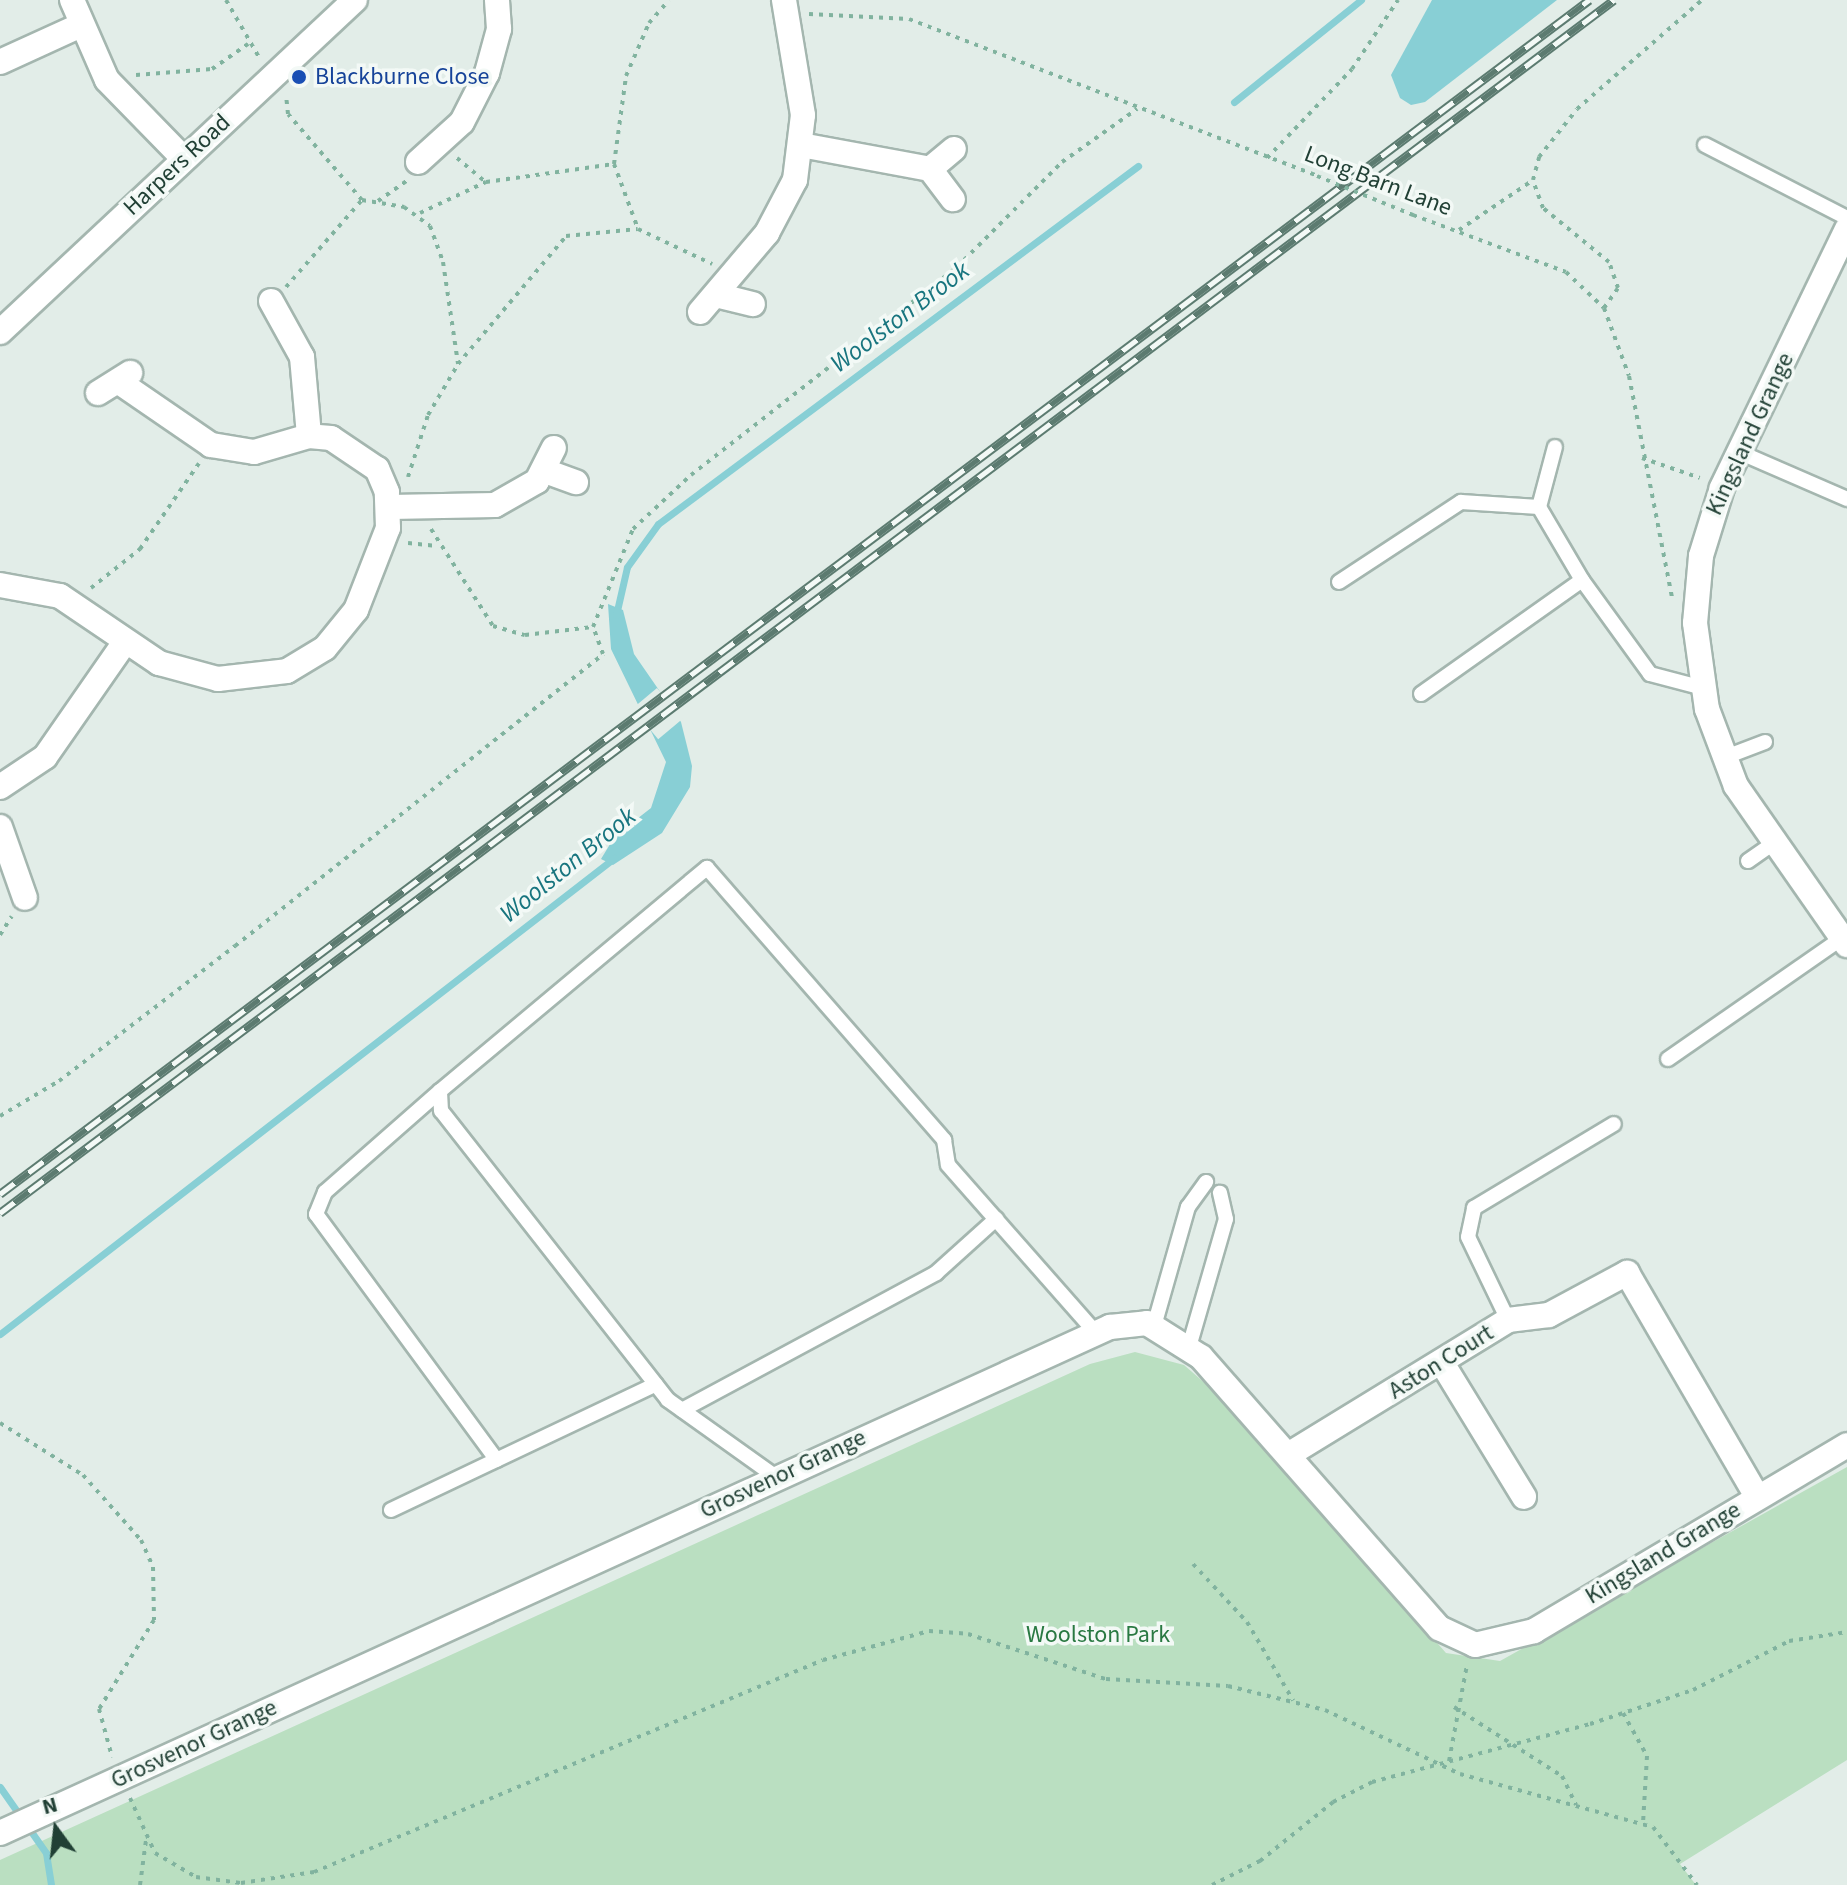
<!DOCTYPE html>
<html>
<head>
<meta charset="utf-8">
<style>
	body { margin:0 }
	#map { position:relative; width:1847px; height:1885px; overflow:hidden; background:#e2ede8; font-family:"Source Sans 3",sans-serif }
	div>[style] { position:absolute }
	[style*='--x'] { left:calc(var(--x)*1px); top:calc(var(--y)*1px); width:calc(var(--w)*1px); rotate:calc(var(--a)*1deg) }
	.green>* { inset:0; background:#badfc1 }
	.water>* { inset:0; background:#88cfd5 }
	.pier>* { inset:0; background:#e2ede8; transform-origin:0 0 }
	.stream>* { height:7px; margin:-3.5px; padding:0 3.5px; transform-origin:3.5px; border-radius:3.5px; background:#88cfd5 }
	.path>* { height:4px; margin-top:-2px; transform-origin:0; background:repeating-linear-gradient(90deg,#81b39f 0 4px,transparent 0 10px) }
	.roads { filter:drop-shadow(2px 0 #a4b6af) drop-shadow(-2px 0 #a4b6af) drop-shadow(0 2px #a4b6af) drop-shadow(0 -2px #a4b6af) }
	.service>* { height:14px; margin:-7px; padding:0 7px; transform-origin:7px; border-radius:7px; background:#fff }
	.minor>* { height:24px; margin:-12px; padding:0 12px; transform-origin:12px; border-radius:12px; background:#fff }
	.tertiary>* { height:24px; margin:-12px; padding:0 12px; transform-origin:12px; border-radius:12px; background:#fff }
	.rail>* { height:9px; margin-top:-4.5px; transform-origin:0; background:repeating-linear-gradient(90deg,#f3f9f6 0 18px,#5c7b70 0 36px); box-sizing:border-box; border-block:2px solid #5c7b70 }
	.path-bridge>* { height:4px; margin-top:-2px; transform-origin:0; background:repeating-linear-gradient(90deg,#81b39f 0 4px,transparent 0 10px) }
	.dots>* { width:22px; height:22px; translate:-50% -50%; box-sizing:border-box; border:4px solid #f3f9f6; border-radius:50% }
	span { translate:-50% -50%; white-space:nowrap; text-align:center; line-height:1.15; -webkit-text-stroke:7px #f3f9f6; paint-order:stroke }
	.transit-label { font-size:24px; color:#164399 }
	.left { translate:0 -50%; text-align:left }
	.street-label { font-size:24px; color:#214035 }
	.park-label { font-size:24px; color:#297942 }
	.water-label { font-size:26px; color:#18757f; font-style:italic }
	.north { position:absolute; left:16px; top:1789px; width:80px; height:80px; -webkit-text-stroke:6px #f3f9f6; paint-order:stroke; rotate:345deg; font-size:22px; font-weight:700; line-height:32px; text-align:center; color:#214035 }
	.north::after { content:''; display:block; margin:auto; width:28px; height:36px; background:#214035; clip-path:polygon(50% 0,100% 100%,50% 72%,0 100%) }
</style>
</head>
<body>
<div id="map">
	<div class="green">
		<i style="clip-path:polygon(1135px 1352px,1184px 1365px,1222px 1398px,1446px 1653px,1500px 1661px,1847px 1467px,1847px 1760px,1680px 1864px,1696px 1885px,0 1885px,0 1860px,1090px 1364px)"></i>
	</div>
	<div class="water">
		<i style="clip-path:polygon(1432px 0,1557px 0,1425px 102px,1411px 105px,1400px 98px,1391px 75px)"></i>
		<i style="clip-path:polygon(608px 604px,623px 610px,634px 654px,681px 722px,692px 766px,690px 787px,662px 833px,613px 865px,601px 859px,615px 836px,651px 808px,666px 762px,611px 649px)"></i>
	</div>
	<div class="pier">
		<i style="left:657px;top:688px;width:40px;height:32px;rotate:50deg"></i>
	</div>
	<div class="stream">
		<i style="--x:1234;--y:102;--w:163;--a:-38.8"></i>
		<i style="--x:616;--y:615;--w:49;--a:-77.1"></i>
		<i style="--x:627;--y:567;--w:53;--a:-54.2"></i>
		<i style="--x:658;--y:524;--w:599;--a:-36.72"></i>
		<i style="--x:0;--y:1334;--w:777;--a:-37.78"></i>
		<i style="--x:0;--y:1787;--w:80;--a:55.1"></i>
		<i style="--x:46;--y:1853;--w:32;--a:81"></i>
	</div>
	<div class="path">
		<i style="--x:226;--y:0;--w:68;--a:60"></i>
		<i style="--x:809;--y:14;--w:100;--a:2.9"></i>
		<i style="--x:909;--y:19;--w:437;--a:21"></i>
		<i style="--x:136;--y:75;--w:76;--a:-4.5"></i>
		<i style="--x:212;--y:69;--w:44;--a:-34.8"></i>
		<i style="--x:457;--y:158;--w:38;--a:40"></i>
		<i style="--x:1267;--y:158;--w:123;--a:-46.3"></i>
		<i style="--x:1352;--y:69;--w:83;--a:-56.3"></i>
		<i style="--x:614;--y:164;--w:69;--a:69.7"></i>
		<i style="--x:362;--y:200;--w:43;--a:9.5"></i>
		<i style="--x:404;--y:207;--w:32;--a:36"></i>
		<i style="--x:430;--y:226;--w:38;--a:70"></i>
		<i style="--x:443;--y:262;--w:103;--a:81.6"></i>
		<i style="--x:378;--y:201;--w:35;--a:-35"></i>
		<i style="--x:420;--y:213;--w:73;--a:-25.2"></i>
		<i style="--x:486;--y:182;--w:129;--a:-8"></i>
		<i style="--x:614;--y:164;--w:89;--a:-82.2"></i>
		<i style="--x:626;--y:76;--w:58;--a:-66.5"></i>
		<i style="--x:649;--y:23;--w:30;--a:-49"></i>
		<i style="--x:1413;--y:215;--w:163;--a:20.4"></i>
		<i style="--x:1566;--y:272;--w:52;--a:43.5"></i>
		<i style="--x:1604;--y:308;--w:72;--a:69.8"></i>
		<i style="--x:1629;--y:376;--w:225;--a:79"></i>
		<i style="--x:1459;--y:230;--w:89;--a:-34"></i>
		<i style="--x:286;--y:287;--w:116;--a:-48.9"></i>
		<i style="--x:362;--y:200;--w:113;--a:-130.7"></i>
		<i style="--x:288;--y:114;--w:18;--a:-96"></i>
		<i style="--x:1604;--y:308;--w:24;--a:-55"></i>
		<i style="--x:1618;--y:288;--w:28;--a:-109"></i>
		<i style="--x:1609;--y:262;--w:85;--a:-140.7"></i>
		<i style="--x:1543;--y:208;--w:30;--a:-110"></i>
		<i style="--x:1533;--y:180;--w:24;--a:-75"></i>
		<i style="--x:1539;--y:157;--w:61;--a:-51.6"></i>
		<i style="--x:1577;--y:109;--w:166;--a:-41.1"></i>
		<i style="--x:1642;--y:458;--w:61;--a:19"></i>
		<i style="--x:408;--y:477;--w:65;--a:-72.1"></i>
		<i style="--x:428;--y:415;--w:59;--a:-59.5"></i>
		<i style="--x:458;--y:364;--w:167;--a:-49.8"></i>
		<i style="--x:566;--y:236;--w:72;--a:-5.6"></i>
		<i style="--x:638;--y:229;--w:82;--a:25.3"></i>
		<i style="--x:431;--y:529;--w:115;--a:57.4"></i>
		<i style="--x:493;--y:626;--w:33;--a:16"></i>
		<i style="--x:525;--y:635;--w:68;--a:-6.7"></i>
		<i style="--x:408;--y:543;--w:29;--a:6"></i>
		<i style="--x:91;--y:588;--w:63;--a:-38.5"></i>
		<i style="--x:140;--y:549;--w:104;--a:-55.5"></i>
		<i style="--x:0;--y:935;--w:22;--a:-58"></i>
		<i style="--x:0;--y:1116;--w:69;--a:-30.7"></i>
		<i style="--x:59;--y:1081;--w:222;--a:-37.5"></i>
		<i style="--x:235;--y:946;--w:470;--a:-38.4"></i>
		<i style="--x:603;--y:654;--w:29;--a:-110"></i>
		<i style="--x:593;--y:627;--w:106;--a:-67.8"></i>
		<i style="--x:633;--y:529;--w:79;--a:-43"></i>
		<i style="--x:691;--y:475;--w:338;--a:-38"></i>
		<i style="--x:957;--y:267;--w:148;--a:-45"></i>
		<i style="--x:1062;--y:162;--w:92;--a:-35.2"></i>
		<i style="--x:0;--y:1423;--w:98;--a:32.1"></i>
		<i style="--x:83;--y:1475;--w:87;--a:48.3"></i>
		<i style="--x:141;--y:1540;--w:30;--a:66"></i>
		<i style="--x:153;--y:1567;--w:53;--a:88.9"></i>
		<i style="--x:154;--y:1620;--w:105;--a:121.7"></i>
		<i style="--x:99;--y:1709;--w:50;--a:74.8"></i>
		<i style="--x:1193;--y:1564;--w:79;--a:47"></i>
		<i style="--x:1247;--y:1622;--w:91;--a:59.5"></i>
		<i style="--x:1454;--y:1707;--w:128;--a:32.6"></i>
		<i style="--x:1562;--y:1776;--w:32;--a:64"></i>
		<i style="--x:1623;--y:1713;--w:49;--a:60.8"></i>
		<i style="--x:1647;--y:1756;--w:67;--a:93.4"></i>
		<i style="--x:1449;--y:1761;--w:98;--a:-79.4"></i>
		<i style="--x:130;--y:1798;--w:60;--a:65.6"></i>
		<i style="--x:155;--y:1853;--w:48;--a:30.3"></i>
		<i style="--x:196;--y:1877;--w:45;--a:7.6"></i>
		<i style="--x:241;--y:1883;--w:74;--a:-8.6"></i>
		<i style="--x:314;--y:1872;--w:551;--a:-22.61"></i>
		<i style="--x:823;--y:1660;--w:110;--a:-15.3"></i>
		<i style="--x:929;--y:1631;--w:39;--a:4"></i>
		<i style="--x:968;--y:1634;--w:145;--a:18.1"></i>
		<i style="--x:1106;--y:1679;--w:122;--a:3.3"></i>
		<i style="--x:1228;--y:1686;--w:100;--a:13.9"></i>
		<i style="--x:1325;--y:1710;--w:149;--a:25.4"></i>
		<i style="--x:1460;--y:1774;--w:200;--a:15.4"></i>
		<i style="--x:1653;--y:1827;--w:73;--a:52.8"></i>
		<i style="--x:140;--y:1885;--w:45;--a:-82.4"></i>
		<i style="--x:1212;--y:1885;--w:54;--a:-26.6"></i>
		<i style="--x:1260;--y:1861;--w:94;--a:-38.9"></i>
		<i style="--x:1333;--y:1802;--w:44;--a:-27.1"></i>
		<i style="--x:1372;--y:1782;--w:226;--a:-14.9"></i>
		<i style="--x:1590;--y:1724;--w:108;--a:-18.3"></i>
		<i style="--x:1693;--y:1690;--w:108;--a:-27"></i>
		<i style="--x:1789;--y:1641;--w:59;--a:-8.8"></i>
	</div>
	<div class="roads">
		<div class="service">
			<i style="--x:1705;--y:145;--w:160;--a:27.2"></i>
			<i style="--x:1739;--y:452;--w:118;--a:23.5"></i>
			<i style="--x:1539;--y:507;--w:62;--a:-75.1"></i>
			<i style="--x:1339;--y:582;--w:146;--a:-33.3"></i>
			<i style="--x:1461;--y:502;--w:78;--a:3.7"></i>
			<i style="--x:1539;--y:507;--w:85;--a:59.5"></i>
			<i style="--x:1421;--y:694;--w:197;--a:-35.3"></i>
			<i style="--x:1582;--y:580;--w:116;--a:54.1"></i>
			<i style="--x:1650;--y:674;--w:55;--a:14.8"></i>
			<i style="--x:1723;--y:758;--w:45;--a:-20.9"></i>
			<i style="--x:1748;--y:861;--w:29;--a:-35"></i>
			<i style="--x:1668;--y:1059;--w:212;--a:-34.8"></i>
			<i style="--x:440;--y:1091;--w:153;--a:138.7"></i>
			<i style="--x:325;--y:1192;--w:24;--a:112"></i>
			<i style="--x:316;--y:1214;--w:305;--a:53.7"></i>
			<i style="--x:1508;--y:1320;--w:92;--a:-115.7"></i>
			<i style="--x:1468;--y:1237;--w:30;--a:-78"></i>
			<i style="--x:1474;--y:1208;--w:163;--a:-31"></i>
			<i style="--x:1154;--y:1326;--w:124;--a:-74.1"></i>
			<i style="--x:1188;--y:1207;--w:31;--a:-54"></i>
			<i style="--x:1189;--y:1347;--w:133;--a:-73.9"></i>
			<i style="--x:1226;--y:1219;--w:27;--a:-103"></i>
			<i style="--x:682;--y:1410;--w:289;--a:-28.3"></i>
			<i style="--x:936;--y:1273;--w:81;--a:-42"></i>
			<i style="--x:776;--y:1477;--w:133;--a:-144.5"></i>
			<i style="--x:668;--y:1400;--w:367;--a:-128.1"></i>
			<i style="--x:441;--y:1111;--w:20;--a:-93"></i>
			<i style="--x:440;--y:1091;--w:348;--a:-39.9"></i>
			<i style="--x:707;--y:868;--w:361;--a:48.9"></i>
			<i style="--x:944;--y:1140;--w:25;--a:81"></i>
			<i style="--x:948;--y:1165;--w:222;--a:48.6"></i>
			<i style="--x:391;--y:1510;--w:293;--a:-25.4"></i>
		</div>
		<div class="minor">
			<i style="--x:72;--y:0;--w:87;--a:66.4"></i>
			<i style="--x:107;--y:80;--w:109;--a:45.7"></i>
			<i style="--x:0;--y:62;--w:87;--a:-24.5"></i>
			<i style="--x:801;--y:145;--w:131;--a:10.5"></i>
			<i style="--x:930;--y:169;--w:38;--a:53"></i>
			<i style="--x:418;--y:162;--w:59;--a:-42.3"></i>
			<i style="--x:462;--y:122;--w:55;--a:-63"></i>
			<i style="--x:487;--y:73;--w:46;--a:-74.7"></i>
			<i style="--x:499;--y:29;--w:29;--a:-94"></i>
			<i style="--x:930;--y:169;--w:31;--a:-40"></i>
			<i style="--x:1847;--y:229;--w:288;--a:115.8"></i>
			<i style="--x:1722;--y:488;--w:71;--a:107.2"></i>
			<i style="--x:1701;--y:556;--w:67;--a:95.1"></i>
			<i style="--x:1695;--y:623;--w:87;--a:82.1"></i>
			<i style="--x:1707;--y:709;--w:82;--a:69.4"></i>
			<i style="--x:1736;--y:786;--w:194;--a:55.1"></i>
			<i style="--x:716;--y:295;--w:38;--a:14"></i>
			<i style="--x:271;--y:301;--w:64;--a:61"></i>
			<i style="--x:302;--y:357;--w:79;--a:84.9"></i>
			<i style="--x:700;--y:312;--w:104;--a:-49.7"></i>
			<i style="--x:767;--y:233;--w:60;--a:-62.2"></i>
			<i style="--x:795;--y:180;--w:65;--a:-83"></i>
			<i style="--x:803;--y:115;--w:117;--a:-99.4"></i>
			<i style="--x:98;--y:393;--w:38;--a:-32"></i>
			<i style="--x:545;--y:471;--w:33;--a:20"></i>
			<i style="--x:390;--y:507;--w:105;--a:-1.1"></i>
			<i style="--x:495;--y:505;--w:48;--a:-29.7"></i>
			<i style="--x:537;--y:481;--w:37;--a:-63"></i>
			<i style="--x:0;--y:585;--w:61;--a:10.4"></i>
			<i style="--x:60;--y:596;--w:120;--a:34.1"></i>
			<i style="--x:159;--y:663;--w:61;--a:15.2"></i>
			<i style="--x:218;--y:679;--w:69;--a:-6.6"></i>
			<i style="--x:287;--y:671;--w:44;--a:-31.2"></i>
			<i style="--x:325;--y:648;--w:49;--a:-50.8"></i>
			<i style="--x:356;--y:610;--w:88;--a:-68.7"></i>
			<i style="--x:388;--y:528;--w:36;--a:-92"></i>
			<i style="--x:387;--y:492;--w:25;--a:-113"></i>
			<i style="--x:377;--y:469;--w:55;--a:-146"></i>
			<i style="--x:331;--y:438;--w:22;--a:-175"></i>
			<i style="--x:309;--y:436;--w:57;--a:163.8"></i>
			<i style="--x:254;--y:452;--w:44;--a:-170.8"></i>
			<i style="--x:211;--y:445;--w:108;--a:-145.6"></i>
			<i style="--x:0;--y:787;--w:54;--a:-33.7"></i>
			<i style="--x:45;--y:757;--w:140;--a:-55.2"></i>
			<i style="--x:0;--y:827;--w:75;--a:70.6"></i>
			<i style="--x:1442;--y:1363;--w:157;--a:58.5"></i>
			<i style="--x:1288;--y:1455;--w:258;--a:-31.5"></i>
			<i style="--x:1508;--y:1320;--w:41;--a:-7"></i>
			<i style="--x:1549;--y:1315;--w:89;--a:-28.3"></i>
			<i style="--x:1627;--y:1273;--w:258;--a:59.8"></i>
			<i style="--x:0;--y:1833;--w:1220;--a:-24.51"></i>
			<i style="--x:1110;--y:1327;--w:37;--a:-6"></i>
			<i style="--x:1147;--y:1323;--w:64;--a:32.2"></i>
			<i style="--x:1201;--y:1357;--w:361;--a:48.7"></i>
			<i style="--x:1439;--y:1628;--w:40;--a:25"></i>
			<i style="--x:1475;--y:1645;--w:61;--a:-13.3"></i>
			<i style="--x:1534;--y:1631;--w:364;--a:-30.7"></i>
		</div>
		<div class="tertiary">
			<i style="--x:0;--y:332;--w:486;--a:-43.1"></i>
		</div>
	</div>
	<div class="rail">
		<i style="--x:0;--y:1194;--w:1988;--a:-36.92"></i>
		<i style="--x:0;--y:1213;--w:2019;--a:-36.93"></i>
	</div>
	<div class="path-bridge">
		<i style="--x:1317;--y:176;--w:104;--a:22.1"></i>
	</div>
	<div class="dots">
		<i style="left:299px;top:77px;background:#1a4fb4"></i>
	</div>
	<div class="transit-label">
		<span class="left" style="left:315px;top:77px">Blackburne Close</span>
	</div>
	<div class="street-label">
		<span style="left:177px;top:165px;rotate:-43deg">Harpers Road</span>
		<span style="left:1378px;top:181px;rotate:21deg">Long Barn Lane</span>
		<span style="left:1750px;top:434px;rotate:-65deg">Kingsland Grange</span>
		<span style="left:1441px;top:1362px;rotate:-32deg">Aston Court</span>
		<span style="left:783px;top:1474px;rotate:-25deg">Grosvenor Grange</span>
		<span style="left:1663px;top:1553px;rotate:-31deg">Kingsland Grange</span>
		<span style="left:194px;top:1744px;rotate:-25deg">Grosvenor Grange</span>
	</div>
	<div class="park-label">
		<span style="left:1098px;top:1635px">Woolston Park</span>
	</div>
	<div class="water-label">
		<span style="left:900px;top:317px;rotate:-37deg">Woolston Brook</span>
		<span style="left:568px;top:865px;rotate:-39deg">Woolston Brook</span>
	</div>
	<div class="north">N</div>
</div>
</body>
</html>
